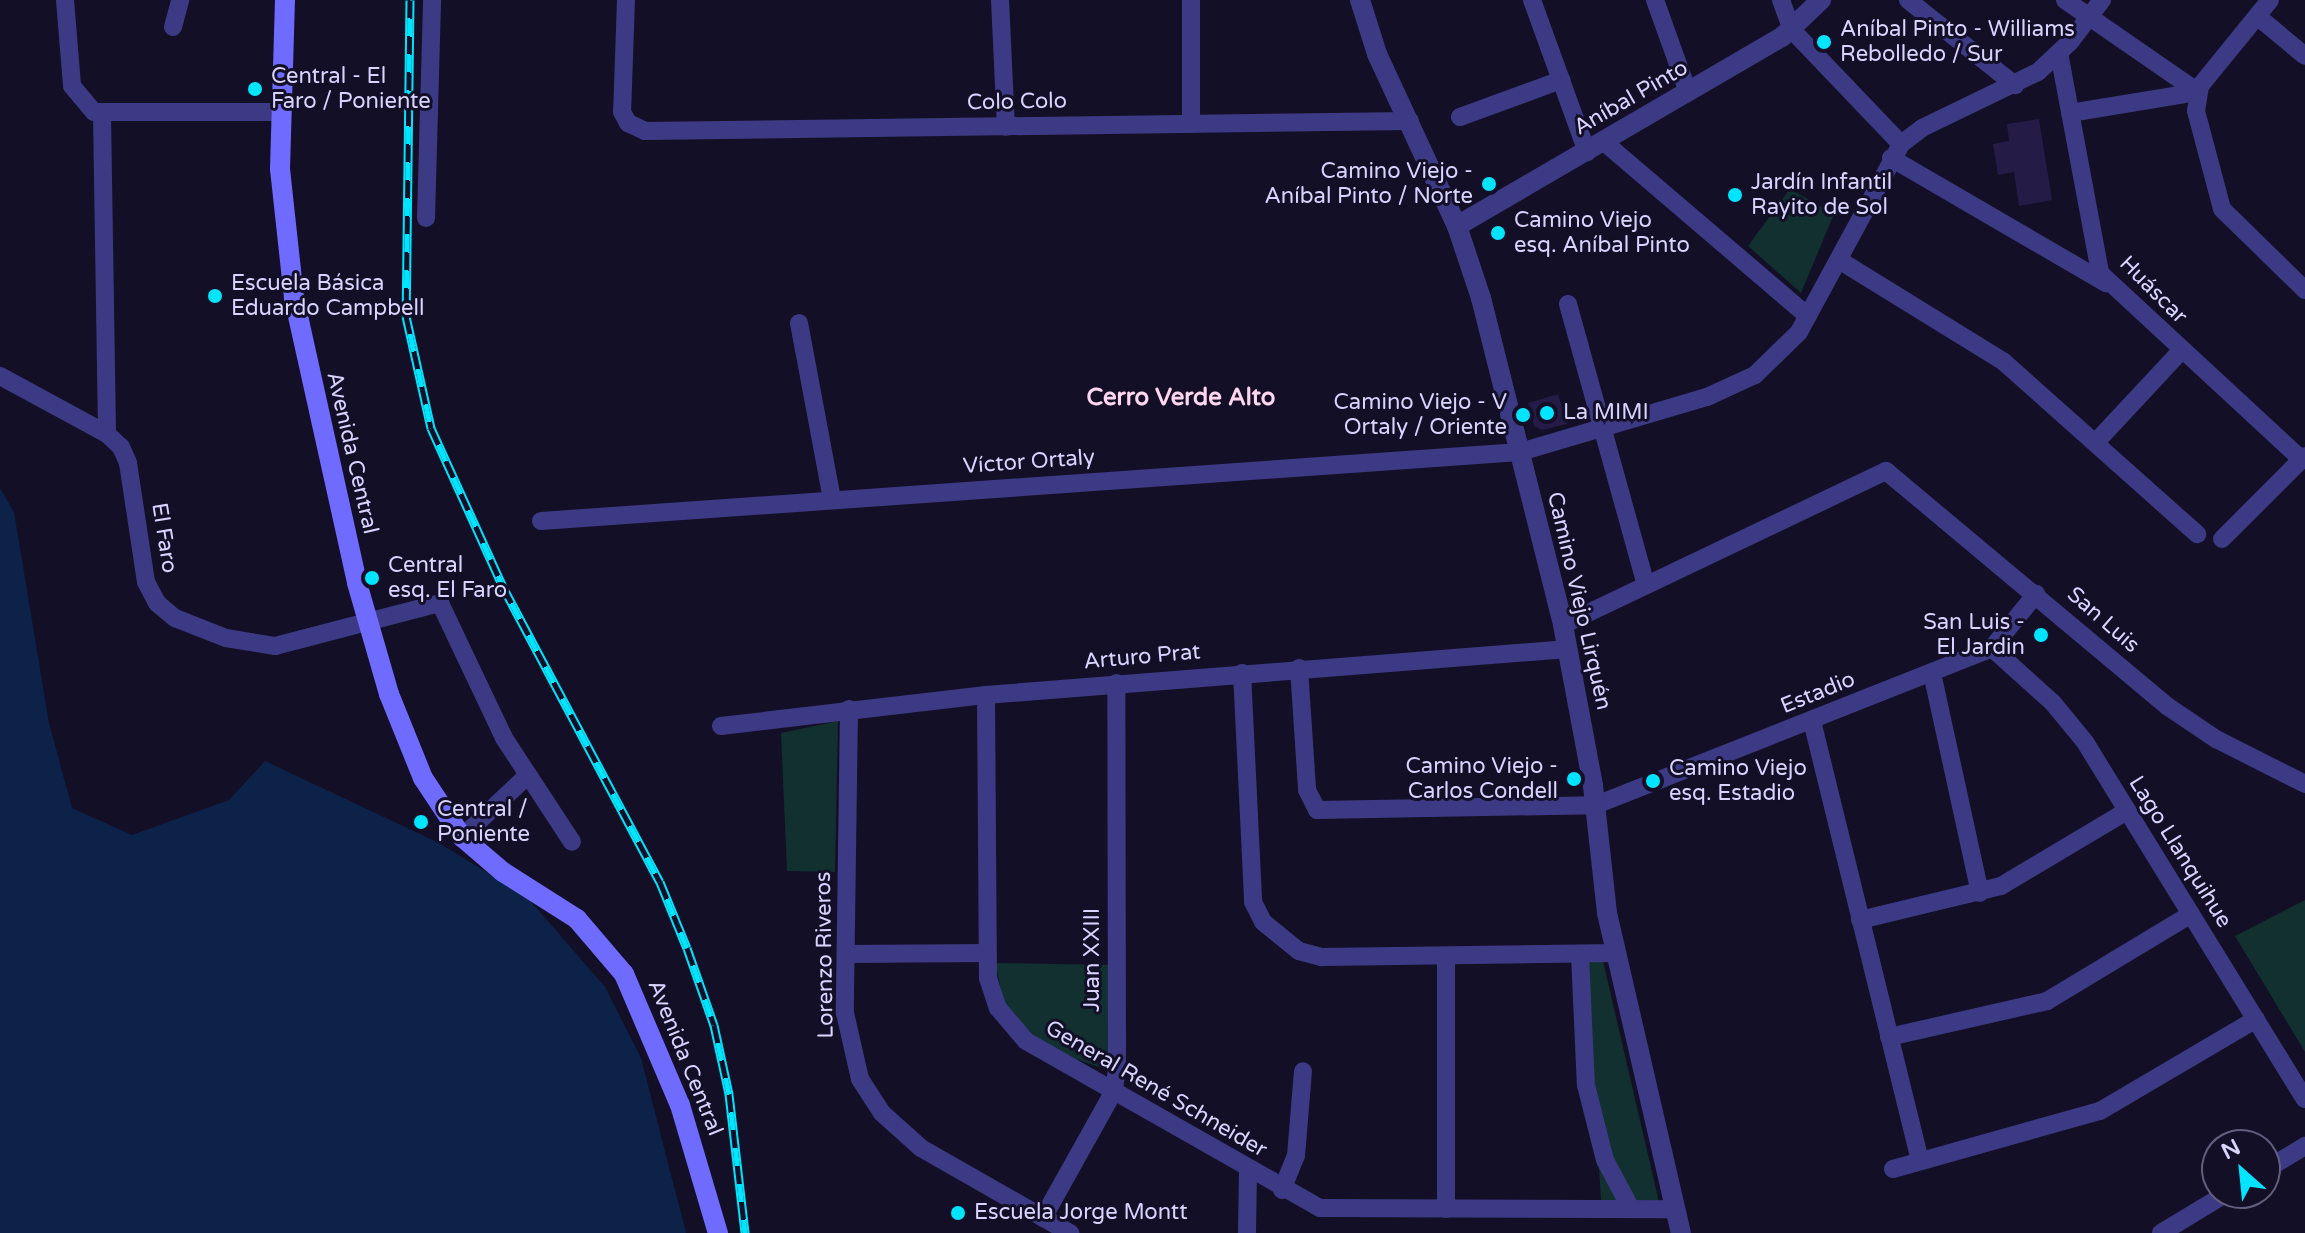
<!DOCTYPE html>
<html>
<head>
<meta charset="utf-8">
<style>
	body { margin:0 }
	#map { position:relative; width:2305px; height:1233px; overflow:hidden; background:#130f26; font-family:"Varela Round",sans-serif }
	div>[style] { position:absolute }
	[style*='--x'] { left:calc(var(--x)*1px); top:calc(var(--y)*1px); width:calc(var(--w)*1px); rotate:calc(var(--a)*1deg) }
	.green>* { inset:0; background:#12302f }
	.water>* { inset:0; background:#0c2248 }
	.building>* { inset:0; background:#241b47 }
	.minor>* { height:18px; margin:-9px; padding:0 9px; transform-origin:9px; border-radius:9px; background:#3d3a85 }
	.tertiary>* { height:20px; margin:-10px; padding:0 10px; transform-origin:10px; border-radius:10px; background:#3d3a85 }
	.secondary>* { height:20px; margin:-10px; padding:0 10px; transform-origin:10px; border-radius:10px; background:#6f6bff }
	.rail>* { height:9px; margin-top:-4.5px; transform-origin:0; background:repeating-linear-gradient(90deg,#130f26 0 18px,#00e5ff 0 36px); box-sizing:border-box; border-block:2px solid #00e5ff }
	.dots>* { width:22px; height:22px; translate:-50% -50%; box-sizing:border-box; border:4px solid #130f26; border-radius:50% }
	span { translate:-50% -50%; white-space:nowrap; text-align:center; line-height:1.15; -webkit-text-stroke:6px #130f26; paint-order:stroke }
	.poi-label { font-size:22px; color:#d9d4ff }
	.left { translate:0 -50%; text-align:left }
	.right { translate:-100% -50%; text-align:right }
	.street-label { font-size:22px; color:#d9d4ff }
	.neighbourhood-label { font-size:24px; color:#ffd6f0; font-weight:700 }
	.north { position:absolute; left:2201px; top:1129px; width:80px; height:80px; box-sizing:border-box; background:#130f26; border:2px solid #625e7d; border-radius:50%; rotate:333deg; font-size:22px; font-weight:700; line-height:32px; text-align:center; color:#d9d4ff }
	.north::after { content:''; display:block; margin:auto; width:28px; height:36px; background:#00e5ff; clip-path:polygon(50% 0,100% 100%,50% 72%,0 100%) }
</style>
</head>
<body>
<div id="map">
	<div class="green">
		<i style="clip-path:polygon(1790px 189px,1834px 214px,1801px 293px,1748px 246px)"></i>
		<i style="clip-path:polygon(838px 721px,835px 872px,787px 871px,781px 733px)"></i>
		<i style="clip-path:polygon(2305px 900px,2305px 1052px,2235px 936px)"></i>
		<i style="clip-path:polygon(1603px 961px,1659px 1202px,1601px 1200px,1586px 963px)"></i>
		<i style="clip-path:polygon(995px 963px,1112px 965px,1110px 1071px,1042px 1047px,1007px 1015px)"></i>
	</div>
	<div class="water">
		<i style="clip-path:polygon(0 488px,14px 512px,49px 723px,72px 808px,132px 835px,229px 800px,265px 761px,439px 843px,527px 897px,605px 987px,641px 1058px,686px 1233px,0 1233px)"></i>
	</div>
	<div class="building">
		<i style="clip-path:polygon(2039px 119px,2052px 200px,2019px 206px,2014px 172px,1998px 175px,1993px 144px,2009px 141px,2007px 124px)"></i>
		<i style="clip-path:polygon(1558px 394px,1567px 424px,1542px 430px,1534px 426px,1528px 403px)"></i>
	</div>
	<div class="minor">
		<i style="--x:65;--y:0;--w:86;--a:85.3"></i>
		<i style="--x:72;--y:86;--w:34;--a:50"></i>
		<i style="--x:94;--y:112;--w:185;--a:0"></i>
		<i style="--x:626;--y:0;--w:112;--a:92"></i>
		<i style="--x:622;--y:112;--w:13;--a:61"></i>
		<i style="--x:628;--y:123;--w:19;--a:25"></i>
		<i style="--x:645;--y:131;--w:765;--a:-0.75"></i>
		<i style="--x:1000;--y:0;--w:127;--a:87.3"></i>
		<i style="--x:1532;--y:0;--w:162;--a:70.1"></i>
		<i style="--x:1655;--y:0;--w:98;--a:70.3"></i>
		<i style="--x:1781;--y:0;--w:32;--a:70"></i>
		<i style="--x:1792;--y:30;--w:158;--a:46.3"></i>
		<i style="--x:1908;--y:0;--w:137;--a:38.5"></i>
		<i style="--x:2065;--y:0;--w:162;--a:34.7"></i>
		<i style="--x:2270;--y:0;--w:111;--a:129.1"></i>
		<i style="--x:2200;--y:86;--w:25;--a:99"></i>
		<i style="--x:2196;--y:111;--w:101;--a:75.1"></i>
		<i style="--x:2222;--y:209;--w:116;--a:44.3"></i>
		<i style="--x:2257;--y:16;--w:62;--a:39.8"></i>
		<i style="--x:173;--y:27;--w:28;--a:-75"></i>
		<i style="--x:2059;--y:53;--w:224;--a:79.4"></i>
		<i style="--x:2100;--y:273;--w:275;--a:42.8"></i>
		<i style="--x:2070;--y:113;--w:130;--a:-9.3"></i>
		<i style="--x:102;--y:114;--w:320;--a:89.1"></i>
		<i style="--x:1460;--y:117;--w:108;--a:-20.1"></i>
		<i style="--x:1191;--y:124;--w:124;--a:-90"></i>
		<i style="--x:1604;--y:142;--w:268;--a:40.5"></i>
		<i style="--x:1891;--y:158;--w:249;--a:30.2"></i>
		<i style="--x:426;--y:218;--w:218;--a:-88.4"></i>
		<i style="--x:1839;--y:260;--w:194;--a:31.7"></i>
		<i style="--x:2004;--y:362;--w:259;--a:41.7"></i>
		<i style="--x:1568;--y:304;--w:292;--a:74.5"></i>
		<i style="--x:799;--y:323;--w:180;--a:79.4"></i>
		<i style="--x:0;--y:376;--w:122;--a:28.5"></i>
		<i style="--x:107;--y:434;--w:19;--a:43"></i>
		<i style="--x:121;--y:447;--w:17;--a:66"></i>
		<i style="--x:128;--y:463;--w:120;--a:81.4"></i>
		<i style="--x:146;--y:582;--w:24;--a:62"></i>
		<i style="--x:157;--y:603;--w:23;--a:40"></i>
		<i style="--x:175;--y:618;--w:55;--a:21.4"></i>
		<i style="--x:226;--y:638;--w:50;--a:9.3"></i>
		<i style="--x:275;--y:646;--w:171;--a:-14.6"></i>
		<i style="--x:440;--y:603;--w:149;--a:64.6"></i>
		<i style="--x:504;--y:738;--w:124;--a:56.8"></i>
		<i style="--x:2096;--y:442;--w:125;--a:-47"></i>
		<i style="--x:541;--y:521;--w:981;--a:-4.03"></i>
		<i style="--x:1520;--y:452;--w:195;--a:-16.4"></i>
		<i style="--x:1707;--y:397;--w:53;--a:-24.6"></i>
		<i style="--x:1755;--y:375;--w:62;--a:-44.3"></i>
		<i style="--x:1799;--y:332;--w:214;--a:-61.5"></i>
		<i style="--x:1901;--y:144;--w:26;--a:-37"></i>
		<i style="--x:1922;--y:128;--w:129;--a:-25.8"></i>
		<i style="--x:2038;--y:72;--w:44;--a:-43.2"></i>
		<i style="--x:2070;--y:42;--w:53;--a:-52.7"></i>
		<i style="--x:2222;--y:539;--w:117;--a:-45"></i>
		<i style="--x:1563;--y:625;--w:358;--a:-25.5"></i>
		<i style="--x:1886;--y:471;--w:366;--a:39.9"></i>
		<i style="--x:2167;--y:706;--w:59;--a:34"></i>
		<i style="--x:2216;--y:739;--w:100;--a:26.8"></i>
		<i style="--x:1992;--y:648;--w:82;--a:42"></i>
		<i style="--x:2053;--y:703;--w:50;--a:50.6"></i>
		<i style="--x:2085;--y:742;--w:419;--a:58.4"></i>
		<i style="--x:1299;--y:668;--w:122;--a:86.2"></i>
		<i style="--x:1307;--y:790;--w:22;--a:63"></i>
		<i style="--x:1317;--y:810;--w:279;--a:-1"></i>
		<i style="--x:1596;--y:805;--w:426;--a:-21.6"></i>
		<i style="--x:1992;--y:648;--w:70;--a:-50.8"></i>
		<i style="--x:1242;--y:673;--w:229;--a:87.2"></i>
		<i style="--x:1253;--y:902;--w:22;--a:63"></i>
		<i style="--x:1263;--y:922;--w:46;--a:38.9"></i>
		<i style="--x:1299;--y:951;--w:24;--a:15"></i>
		<i style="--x:1322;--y:957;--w:294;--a:-0.8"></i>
		<i style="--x:1932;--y:673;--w:225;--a:77.7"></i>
		<i style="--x:986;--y:695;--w:283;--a:89.6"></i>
		<i style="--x:988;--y:978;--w:32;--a:72"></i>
		<i style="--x:998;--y:1008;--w:43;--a:49.7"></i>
		<i style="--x:1026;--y:1041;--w:338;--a:29.6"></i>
		<i style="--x:1320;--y:1208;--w:356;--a:0.2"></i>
		<i style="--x:849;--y:709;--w:304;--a:90.8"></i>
		<i style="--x:845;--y:1013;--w:68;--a:77.2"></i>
		<i style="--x:860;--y:1079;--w:40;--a:57.1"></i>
		<i style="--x:882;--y:1113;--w:52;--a:41.9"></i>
		<i style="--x:921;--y:1148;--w:172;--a:29.7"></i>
		<i style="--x:1812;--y:721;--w:453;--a:76.2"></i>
		<i style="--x:721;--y:726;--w:267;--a:-6.7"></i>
		<i style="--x:986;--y:695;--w:584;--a:-4.52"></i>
		<i style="--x:462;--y:837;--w:89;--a:-43.2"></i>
		<i style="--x:1860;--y:920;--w:145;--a:-13.6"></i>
		<i style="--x:2001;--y:886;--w:147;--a:-30.8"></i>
		<i style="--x:846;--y:954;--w:141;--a:-0.4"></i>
		<i style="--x:1580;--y:955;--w:130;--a:87.4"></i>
		<i style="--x:1586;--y:1085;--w:77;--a:75.8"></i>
		<i style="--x:1605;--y:1160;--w:55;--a:62"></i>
		<i style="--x:1889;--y:1037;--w:162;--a:-12.8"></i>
		<i style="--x:2047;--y:1001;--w:168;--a:-31.1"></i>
		<i style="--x:1893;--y:1169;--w:215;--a:-15.7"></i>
		<i style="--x:2100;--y:1111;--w:181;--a:-30.5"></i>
		<i style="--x:2265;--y:1170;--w:47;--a:-31"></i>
		<i style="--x:1282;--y:1190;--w:37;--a:-68"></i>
		<i style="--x:1296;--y:1156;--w:85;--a:-85.3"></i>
		<i style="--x:1446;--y:1209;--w:253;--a:-90"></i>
		<i style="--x:1043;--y:1218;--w:143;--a:-60.8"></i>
		<i style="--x:1113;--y:1093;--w:23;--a:-80"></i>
		<i style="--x:1117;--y:1070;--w:387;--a:-90.1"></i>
		<i style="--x:1247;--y:1233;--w:62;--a:-89.1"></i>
		<i style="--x:2161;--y:1233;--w:77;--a:-31.2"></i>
	</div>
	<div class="tertiary">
		<i style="--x:1360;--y:0;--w:57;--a:72.5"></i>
		<i style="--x:1377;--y:54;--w:190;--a:65.1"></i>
		<i style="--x:1457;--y:226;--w:76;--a:71.6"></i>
		<i style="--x:1481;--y:298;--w:337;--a:75.9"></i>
		<i style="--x:1563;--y:625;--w:164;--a:79.4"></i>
		<i style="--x:1593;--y:786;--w:128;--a:83.7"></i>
		<i style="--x:1607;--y:913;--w:328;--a:77"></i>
		<i style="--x:1457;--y:226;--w:376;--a:-30.2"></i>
		<i style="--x:1782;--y:37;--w:54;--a:-43.5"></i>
	</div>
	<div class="secondary">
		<i style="--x:285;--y:0;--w:169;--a:91.7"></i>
		<i style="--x:280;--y:169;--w:130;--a:83.8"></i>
		<i style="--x:294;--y:298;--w:292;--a:77.5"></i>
		<i style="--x:357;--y:583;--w:116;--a:73.9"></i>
		<i style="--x:389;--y:694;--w:91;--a:68"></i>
		<i style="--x:423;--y:778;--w:71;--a:56.5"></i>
		<i style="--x:462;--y:837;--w:54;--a:40.5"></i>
		<i style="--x:503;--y:872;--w:88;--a:32.4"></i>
		<i style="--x:577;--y:919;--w:72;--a:49.5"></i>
		<i style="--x:624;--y:974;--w:142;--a:66.9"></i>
		<i style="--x:680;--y:1105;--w:134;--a:73.5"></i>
	</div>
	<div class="rail">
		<i style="--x:410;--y:0;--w:316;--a:90.7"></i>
		<i style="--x:406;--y:316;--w:115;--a:77.4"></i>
		<i style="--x:431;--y:428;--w:175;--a:65.6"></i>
		<i style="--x:503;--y:587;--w:334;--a:62"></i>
		<i style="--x:660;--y:882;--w:71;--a:67.8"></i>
		<i style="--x:687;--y:948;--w:82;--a:70.7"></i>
		<i style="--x:714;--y:1025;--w:71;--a:77.7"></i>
		<i style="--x:729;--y:1094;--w:140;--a:83.4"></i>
	</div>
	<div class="dots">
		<i style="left:1824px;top:42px;background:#00e5ff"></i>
		<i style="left:255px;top:89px;background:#00e5ff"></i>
		<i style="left:1489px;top:184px;background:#00e5ff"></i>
		<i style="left:1735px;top:195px;background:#00e5ff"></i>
		<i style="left:1498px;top:233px;background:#00e5ff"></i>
		<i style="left:215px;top:296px;background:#00e5ff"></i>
		<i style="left:1547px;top:413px;background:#00e5ff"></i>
		<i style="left:1523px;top:415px;background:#00e5ff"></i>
		<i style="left:372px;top:578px;background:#00e5ff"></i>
		<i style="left:2041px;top:635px;background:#00e5ff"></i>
		<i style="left:1574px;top:779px;background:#00e5ff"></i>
		<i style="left:1653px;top:781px;background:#00e5ff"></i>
		<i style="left:421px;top:822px;background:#00e5ff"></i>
		<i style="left:958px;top:1213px;background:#00e5ff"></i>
	</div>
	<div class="poi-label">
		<span class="left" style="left:1840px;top:42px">Aníbal Pinto - Williams<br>Rebolledo / Sur</span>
		<span class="left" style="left:271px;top:89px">Central - El<br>Faro / Poniente</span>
		<span class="right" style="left:1473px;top:184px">Camino Viejo -<br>Aníbal Pinto / Norte</span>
		<span class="left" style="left:1751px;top:195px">Jardín Infantil<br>Rayito de Sol</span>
		<span class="left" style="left:1514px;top:233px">Camino Viejo<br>esq. Aníbal Pinto</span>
		<span class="left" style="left:231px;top:296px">Escuela Básica<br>Eduardo Campbell</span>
		<span class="right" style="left:1507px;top:415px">Camino Viejo - V<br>Ortaly / Oriente</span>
		<span class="left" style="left:1563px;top:413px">La MIMI</span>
		<span class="left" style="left:388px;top:578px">Central<br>esq. El Faro</span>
		<span class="right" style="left:2025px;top:635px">San Luis -<br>El Jardin</span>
		<span class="right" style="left:1558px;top:779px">Camino Viejo -<br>Carlos Condell</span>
		<span class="left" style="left:1669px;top:781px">Camino Viejo<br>esq. Estadio</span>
		<span class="left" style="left:437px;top:822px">Central /<br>Poniente</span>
		<span class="left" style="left:974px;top:1213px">Escuela Jorge Montt</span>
	</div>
	<div class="street-label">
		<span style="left:1631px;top:98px;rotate:-30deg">Aníbal Pinto</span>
		<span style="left:1017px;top:102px;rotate:-1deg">Colo Colo</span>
		<span style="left:2153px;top:290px;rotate:45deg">Huáscar</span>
		<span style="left:352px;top:453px;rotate:77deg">Avenida Central</span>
		<span style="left:1029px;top:462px;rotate:-4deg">Víctor Ortaly</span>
		<span style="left:164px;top:538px;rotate:81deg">El Faro</span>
		<span style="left:1579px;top:601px;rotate:77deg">Camino Viejo Lirquén</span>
		<span style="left:2103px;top:620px;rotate:41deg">San Luis</span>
		<span style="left:1142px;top:657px;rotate:-5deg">Arturo Prat</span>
		<span style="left:1818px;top:693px;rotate:-22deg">Estadio</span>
		<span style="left:2180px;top:852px;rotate:58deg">Lago Llanquihue</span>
		<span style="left:825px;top:955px;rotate:-91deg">Lorenzo Riveros</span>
		<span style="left:1093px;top:960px;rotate:-90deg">Juan XXIII</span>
		<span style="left:685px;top:1058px;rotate:68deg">Avenida Central</span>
		<span style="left:1156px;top:1089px;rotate:30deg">General René Schneider</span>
	</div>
	<div class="neighbourhood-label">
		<span style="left:1181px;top:398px">Cerro Verde Alto</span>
	</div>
	<div class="north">N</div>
</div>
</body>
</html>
